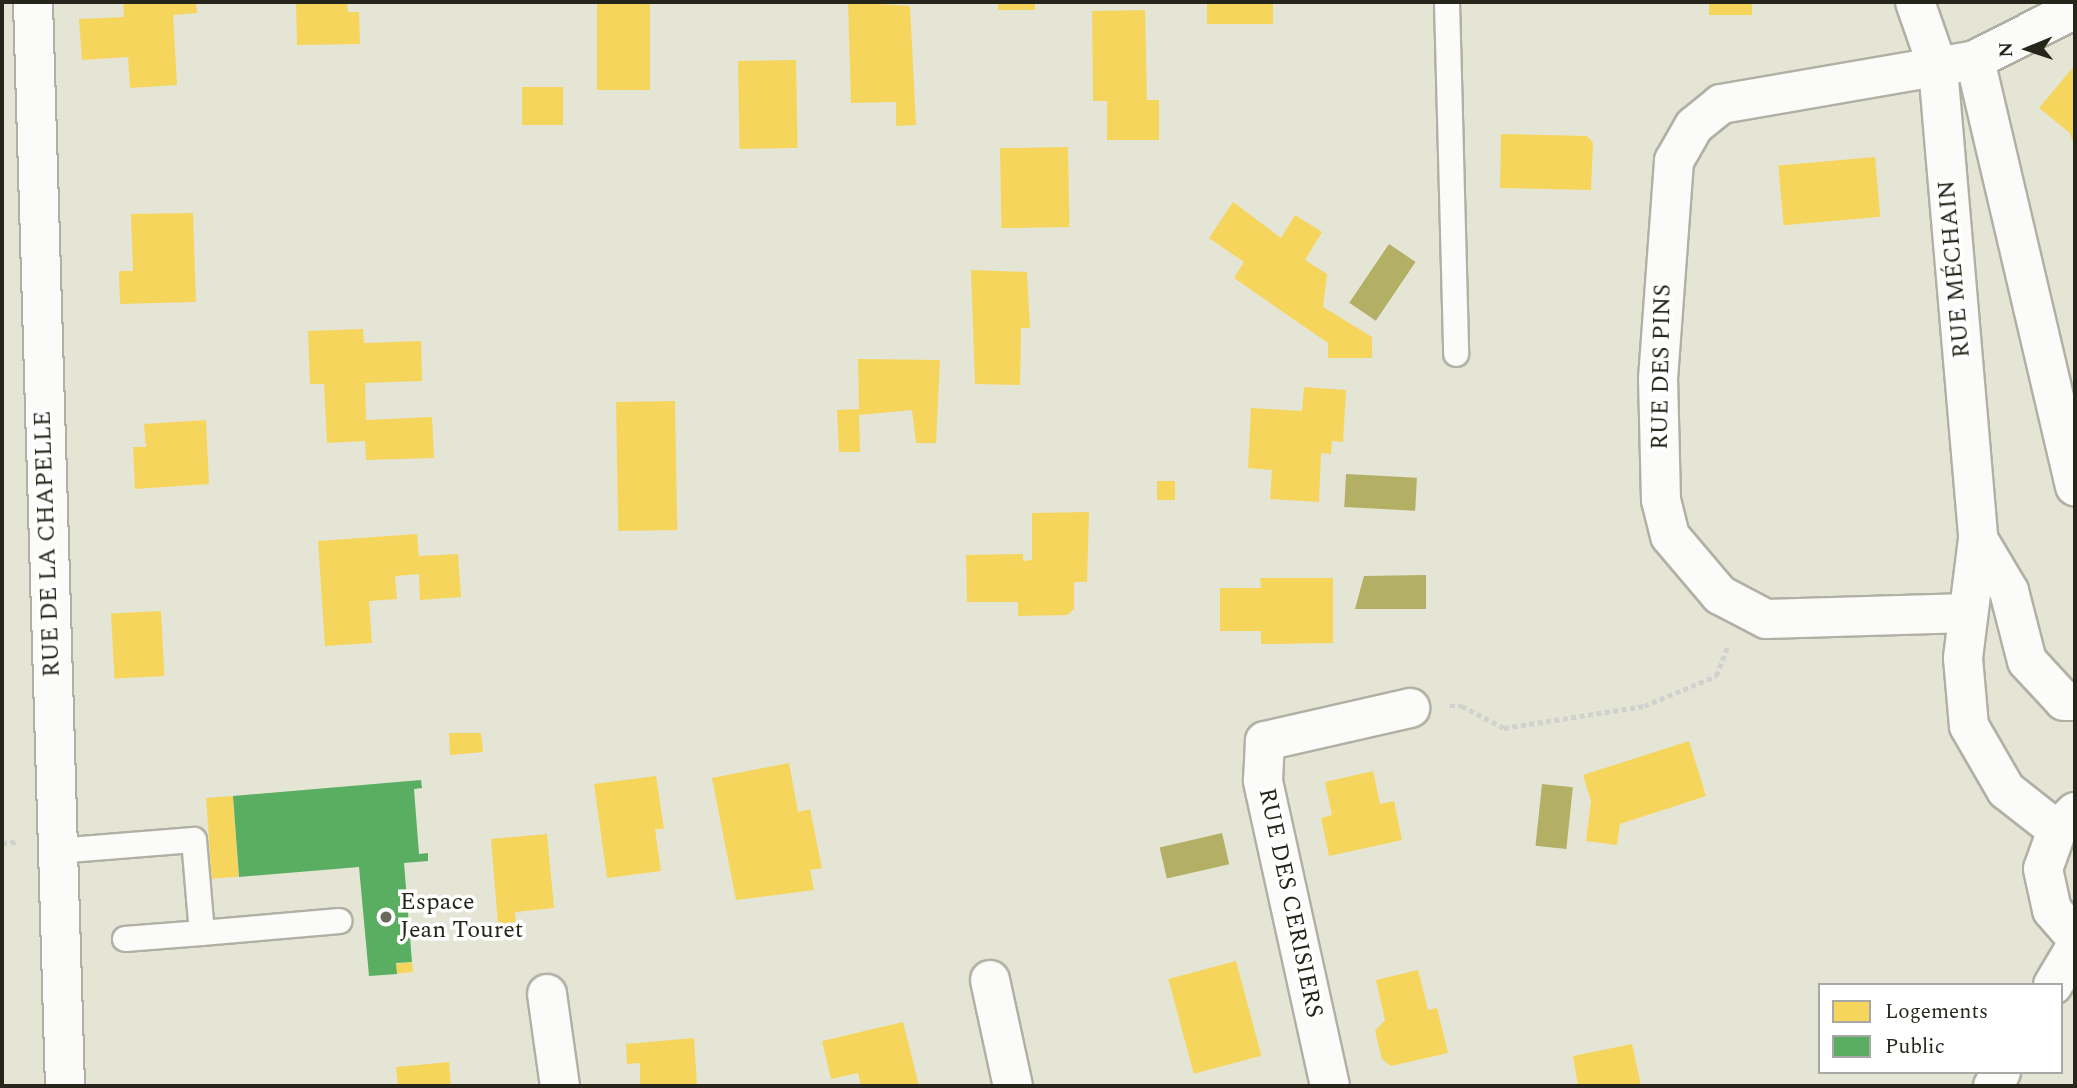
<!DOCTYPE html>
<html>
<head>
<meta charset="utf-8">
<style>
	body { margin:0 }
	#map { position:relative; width:2077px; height:1088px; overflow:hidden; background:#e5e5d5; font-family:Spectral,serif }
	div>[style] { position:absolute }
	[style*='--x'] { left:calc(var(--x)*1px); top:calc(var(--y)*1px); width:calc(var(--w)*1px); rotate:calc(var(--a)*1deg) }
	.water>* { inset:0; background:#b3af64; transform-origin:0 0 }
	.homes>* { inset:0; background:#f6d55c; transform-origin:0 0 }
	.public>* { inset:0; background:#5aae61 }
	.path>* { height:4.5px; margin-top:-2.25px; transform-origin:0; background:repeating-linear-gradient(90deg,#d1d1cd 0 5px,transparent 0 8.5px) }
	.roads { filter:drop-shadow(2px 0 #b1b0a4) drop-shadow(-2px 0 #b1b0a4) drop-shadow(0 2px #b1b0a4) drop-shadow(0 -2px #b1b0a4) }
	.service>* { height:24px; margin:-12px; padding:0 12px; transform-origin:12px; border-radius:12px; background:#fbfbf9 }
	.minor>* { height:38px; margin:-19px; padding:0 19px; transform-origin:19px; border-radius:19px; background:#fbfbf9 }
	.secondary>* { height:38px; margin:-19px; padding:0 19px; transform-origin:19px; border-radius:19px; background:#fbfbf9 }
	.dots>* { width:19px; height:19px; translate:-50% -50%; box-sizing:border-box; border:4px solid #fff; border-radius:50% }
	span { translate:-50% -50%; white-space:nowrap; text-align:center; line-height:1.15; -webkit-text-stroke:7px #fff; paint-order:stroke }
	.street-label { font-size:24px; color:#25251b }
	.poi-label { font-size:24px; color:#25251b }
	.left { translate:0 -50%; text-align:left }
	.frame { position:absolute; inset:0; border:4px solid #25251b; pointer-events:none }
	.legend { position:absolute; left:1818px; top:983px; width:245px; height:91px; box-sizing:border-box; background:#fff; border:2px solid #a8a8a4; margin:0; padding:9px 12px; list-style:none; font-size:21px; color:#25251b }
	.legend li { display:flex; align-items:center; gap:14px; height:35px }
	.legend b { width:35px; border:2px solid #a8a8a4 }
	.north { position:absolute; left:1993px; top:14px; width:70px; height:70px; -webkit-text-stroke:5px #fff; paint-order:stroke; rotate:268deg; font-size:19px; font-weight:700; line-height:28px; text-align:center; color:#25251b }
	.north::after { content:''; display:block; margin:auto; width:24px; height:32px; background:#25251b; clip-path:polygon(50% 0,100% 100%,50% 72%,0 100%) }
</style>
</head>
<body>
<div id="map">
	<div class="water">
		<i style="left:1389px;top:244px;width:32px;height:71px;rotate:34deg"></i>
		<i style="left:1346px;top:474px;width:71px;height:33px;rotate:3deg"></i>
		<i style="clip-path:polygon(1426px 575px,1426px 609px,1355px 609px,1364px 576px)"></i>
		<i style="left:1542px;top:784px;width:31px;height:62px;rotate:6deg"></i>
		<i style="left:1222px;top:833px;width:32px;height:64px;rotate:77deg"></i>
	</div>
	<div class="homes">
		<i style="clip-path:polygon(123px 2px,196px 2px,197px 13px,173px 15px,177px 85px,130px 88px,128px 57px,82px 60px,79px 19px,124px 17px)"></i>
		<i style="clip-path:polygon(296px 2px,347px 2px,348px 12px,359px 12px,360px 44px,297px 45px)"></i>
		<i style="left:597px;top:2px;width:53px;height:88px"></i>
		<i style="clip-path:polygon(848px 2px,910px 6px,916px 125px,896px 126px,896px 102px,851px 103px)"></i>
		<i style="left:998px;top:2px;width:37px;height:8px"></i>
		<i style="left:1207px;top:2px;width:66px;height:22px"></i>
		<i style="left:1709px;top:2px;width:43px;height:13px"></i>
		<i style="clip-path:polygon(1145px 10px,1147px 100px,1159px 100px,1159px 140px,1107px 140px,1107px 101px,1093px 101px,1092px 11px)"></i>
		<i style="left:796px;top:60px;width:88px;height:58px;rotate:89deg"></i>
		<i style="clip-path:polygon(2075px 65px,2075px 149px,2070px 133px,2039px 108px)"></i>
		<i style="left:563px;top:87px;width:38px;height:41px;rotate:90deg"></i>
		<i style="clip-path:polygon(1501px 134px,1587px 136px,1593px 143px,1591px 190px,1500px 188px)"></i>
		<i style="left:1068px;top:147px;width:80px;height:68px;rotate:89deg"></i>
		<i style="left:1875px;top:157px;width:60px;height:97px;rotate:85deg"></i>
		<i style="clip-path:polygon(1233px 202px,1281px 238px,1295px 215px,1322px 232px,1305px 260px,1327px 274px,1323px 307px,1372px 337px,1372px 358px,1328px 358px,1328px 343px,1234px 278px,1244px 262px,1209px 238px)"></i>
		<i style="clip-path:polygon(193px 213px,196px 302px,120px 304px,119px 271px,133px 271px,131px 214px)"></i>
		<i style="clip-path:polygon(971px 270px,1027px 272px,1030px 328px,1021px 328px,1020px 385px,975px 384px)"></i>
		<i style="clip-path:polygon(363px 329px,364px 343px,421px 341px,422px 381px,365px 383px,366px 420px,432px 417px,434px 458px,366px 460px,365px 441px,327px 443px,324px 384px,310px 384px,308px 331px)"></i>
		<i style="clip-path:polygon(858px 359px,940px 360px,936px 443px,916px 443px,912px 410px,859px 415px,860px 452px,839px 452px,837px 410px,859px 409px)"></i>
		<i style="clip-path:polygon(1304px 387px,1346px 390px,1343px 442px,1332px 441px,1331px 454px,1321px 453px,1319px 502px,1270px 499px,1272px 470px,1248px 468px,1251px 408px,1302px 411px)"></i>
		<i style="left:675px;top:401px;width:129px;height:59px;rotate:89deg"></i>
		<i style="clip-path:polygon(206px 420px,209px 484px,135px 489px,133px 447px,146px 447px,144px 424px)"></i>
		<i style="left:1175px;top:481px;width:19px;height:18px;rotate:90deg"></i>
		<i style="clip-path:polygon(1089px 512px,1087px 582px,1074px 582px,1074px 609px,1067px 615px,1018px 616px,1018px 602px,967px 602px,966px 555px,1023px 554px,1023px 561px,1032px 560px,1032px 513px)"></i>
		<i style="clip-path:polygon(417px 534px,419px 556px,458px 554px,461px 597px,420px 600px,419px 574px,395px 576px,397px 599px,369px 601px,372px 643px,325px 646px,318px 541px)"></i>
		<i style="clip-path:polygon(1260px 578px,1333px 578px,1333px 643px,1261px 644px,1261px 631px,1220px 631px,1220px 588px,1261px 588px)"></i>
		<i style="left:161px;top:611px;width:65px;height:50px;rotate:87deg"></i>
		<i style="clip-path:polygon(449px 733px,481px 733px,483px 752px,450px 755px)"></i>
		<i style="clip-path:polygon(1689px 741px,1706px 796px,1620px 824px,1617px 845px,1586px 841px,1591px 801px,1583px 775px)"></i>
		<i style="clip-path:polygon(789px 763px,798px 812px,810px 809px,822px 868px,810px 870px,814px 890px,736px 900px,712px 778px)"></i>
		<i style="clip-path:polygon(1373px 771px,1380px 804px,1394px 801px,1402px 840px,1329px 856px,1321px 818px,1332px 815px,1325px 782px)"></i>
		<i style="clip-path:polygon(656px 776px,664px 829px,655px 829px,661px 871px,607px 878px,594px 784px)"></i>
		<i style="left:233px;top:796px;width:81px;height:27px;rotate:86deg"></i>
		<i style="clip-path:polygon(547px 834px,554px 908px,515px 912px,516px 922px,498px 924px,491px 839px)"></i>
		<i style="left:1236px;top:961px;width:98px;height:70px;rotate:75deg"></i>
		<i style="left:412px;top:962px;width:10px;height:16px;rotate:84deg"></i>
		<i style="clip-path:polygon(1418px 970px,1428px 1010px,1437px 1008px,1448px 1053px,1391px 1066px,1382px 1059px,1375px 1031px,1385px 1020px,1376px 980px)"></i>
		<i style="clip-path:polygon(903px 1022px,919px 1086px,861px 1086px,858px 1073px,831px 1079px,822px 1041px)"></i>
		<i style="clip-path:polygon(694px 1038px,697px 1086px,640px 1086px,640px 1063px,627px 1064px,626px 1044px)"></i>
		<i style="clip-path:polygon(1632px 1044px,1641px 1086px,1578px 1086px,1573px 1056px)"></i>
		<i style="clip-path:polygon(449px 1062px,451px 1086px,398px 1086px,396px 1067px)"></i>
	</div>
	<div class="public">
		<i style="clip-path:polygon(421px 780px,422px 788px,414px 789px,419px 854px,428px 853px,428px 861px,404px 863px,412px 962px,396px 963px,397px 974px,369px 976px,359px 867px,239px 877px,233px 796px)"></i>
	</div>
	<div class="path">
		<i style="--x:1450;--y:706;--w:12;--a:0"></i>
		<i style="--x:1462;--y:706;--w:47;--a:27.6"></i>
		<i style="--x:1504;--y:728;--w:142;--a:-8.9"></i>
		<i style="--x:1644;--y:706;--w:78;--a:-22.6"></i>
		<i style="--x:1716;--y:676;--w:33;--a:-69"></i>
		<i style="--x:2;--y:843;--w:15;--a:-4"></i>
	</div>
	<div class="roads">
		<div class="service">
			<i style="--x:1447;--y:2;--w:352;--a:88.5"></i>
			<i style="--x:56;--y:851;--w:138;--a:-4.6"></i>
			<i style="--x:194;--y:840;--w:93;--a:85.1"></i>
			<i style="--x:202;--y:933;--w:138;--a:-5"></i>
			<i style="--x:125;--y:939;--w:77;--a:-4.5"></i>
		</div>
		<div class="minor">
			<i style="--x:33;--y:2;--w:1084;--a:88.31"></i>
			<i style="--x:1915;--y:2;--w:70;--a:70.8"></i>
			<i style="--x:1938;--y:68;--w:473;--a:85.1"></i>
			<i style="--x:1978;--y:539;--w:120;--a:97.2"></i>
			<i style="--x:1963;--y:658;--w:68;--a:85"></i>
			<i style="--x:1969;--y:726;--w:74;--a:60"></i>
			<i style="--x:2006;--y:790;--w:65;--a:38.1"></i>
			<i style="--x:1975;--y:60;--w:438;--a:76.8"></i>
			<i style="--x:1978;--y:539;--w:61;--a:59.2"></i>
			<i style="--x:2009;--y:591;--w:72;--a:75.6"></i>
			<i style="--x:2027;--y:661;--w:54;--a:47.2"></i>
			<i style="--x:2064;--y:701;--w:11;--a:0"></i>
			<i style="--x:1968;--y:613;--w:202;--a:178.3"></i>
			<i style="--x:1766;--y:619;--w:52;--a:-152.4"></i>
			<i style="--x:1720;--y:595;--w:77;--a:-130.3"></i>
			<i style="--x:1670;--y:536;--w:37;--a:-104"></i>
			<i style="--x:1661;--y:500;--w:121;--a:-91.4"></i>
			<i style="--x:1658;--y:379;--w:219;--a:-85.8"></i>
			<i style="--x:1674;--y:161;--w:40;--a:-60.3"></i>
			<i style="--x:1694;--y:126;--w:35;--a:-39"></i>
			<i style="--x:1721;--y:104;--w:258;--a:-9.8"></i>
			<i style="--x:1975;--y:60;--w:112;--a:-27"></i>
			<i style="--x:990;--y:980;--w:108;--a:77.8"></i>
			<i style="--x:547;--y:994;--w:93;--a:82"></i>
			<i style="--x:1330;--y:1086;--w:313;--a:-102.4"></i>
			<i style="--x:1263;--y:780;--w:39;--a:-87"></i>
			<i style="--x:1265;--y:741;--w:149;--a:-12.8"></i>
		</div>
		<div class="secondary">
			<i style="--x:2075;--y:812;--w:25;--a:135"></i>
			<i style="--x:2057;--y:830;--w:41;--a:109.7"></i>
			<i style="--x:2043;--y:869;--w:42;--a:77.6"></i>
			<i style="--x:2052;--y:910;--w:35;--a:49"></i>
			<i style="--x:2053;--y:985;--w:43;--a:-59.3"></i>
			<i style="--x:1993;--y:1086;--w:16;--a:-60"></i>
		</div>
	</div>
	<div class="dots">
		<i style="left:386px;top:917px;background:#68685c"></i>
	</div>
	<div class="street-label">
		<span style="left:1955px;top:269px;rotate:-95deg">RUE MÉCHAIN</span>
		<span style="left:1662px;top:367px;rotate:-89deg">RUE DES PINS</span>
		<span style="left:48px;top:544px;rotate:-92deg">RUE DE LA CHAPELLE</span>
		<span style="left:1290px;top:903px;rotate:78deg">RUE DES CERISIERS</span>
	</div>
	<div class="poi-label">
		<span class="left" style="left:400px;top:917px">Espace<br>Jean Touret</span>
	</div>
	<div class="frame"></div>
	<ul class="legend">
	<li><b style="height:19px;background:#f6d55c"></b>Logements</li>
	<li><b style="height:19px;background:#5aae61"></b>Public</li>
	</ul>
	<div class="north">N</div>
</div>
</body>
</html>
